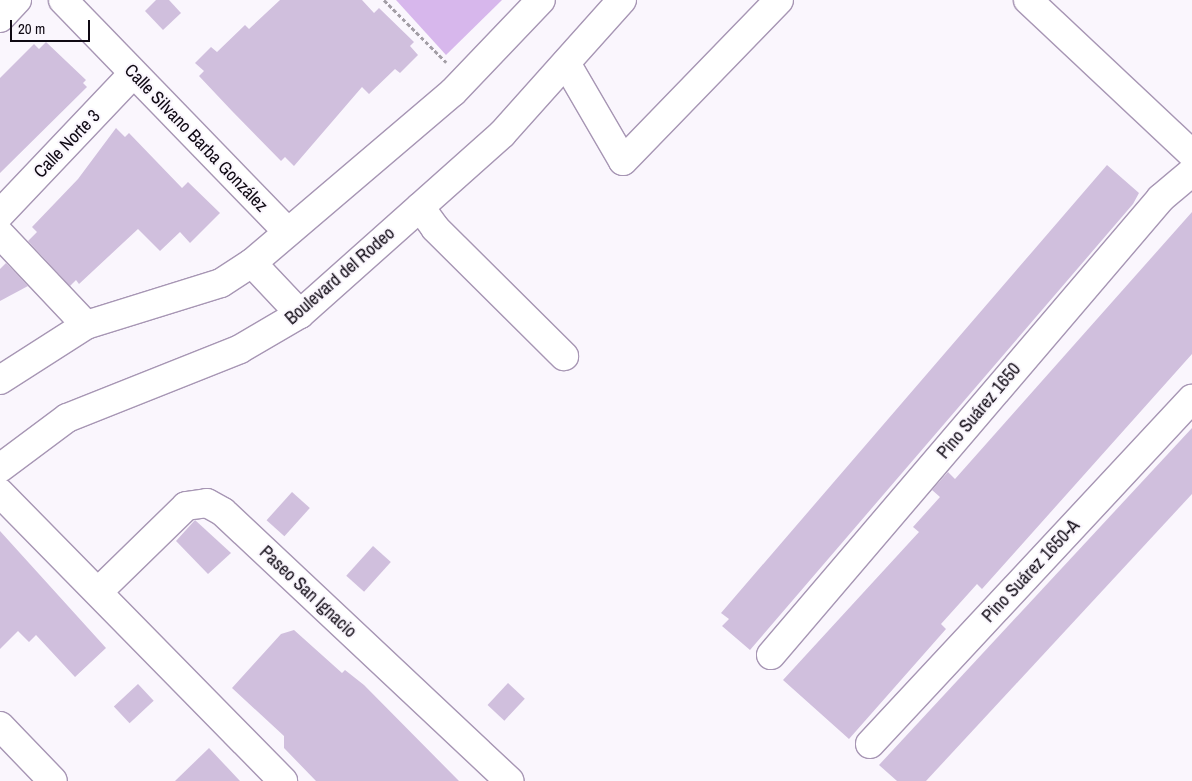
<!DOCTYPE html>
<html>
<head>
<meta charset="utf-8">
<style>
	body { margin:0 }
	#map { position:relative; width:1192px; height:781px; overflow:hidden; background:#faf6fd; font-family:"Archivo Narrow",sans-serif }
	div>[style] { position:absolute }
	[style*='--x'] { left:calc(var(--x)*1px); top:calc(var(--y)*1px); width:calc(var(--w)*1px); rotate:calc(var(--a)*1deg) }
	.green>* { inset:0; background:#d7b7ec }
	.building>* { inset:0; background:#d0bfdd; transform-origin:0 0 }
	.path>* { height:3px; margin-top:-1.5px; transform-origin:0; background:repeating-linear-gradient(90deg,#a29da5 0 4px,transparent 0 6.5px) }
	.roads { filter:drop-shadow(1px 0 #a796b4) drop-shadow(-1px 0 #a796b4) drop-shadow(0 1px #a796b4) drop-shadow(0 -1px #a796b4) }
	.minor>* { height:28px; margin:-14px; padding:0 14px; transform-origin:14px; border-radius:14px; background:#fff }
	span { translate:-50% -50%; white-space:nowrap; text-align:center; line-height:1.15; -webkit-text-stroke:4px #faf6fd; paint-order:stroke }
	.street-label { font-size:18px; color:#0f0913 }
	.scale { position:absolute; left:10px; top:20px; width:80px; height:22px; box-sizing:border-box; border:2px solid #0f0913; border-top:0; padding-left:6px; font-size:15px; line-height:18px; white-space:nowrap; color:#0f0913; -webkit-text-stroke:4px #faf6fd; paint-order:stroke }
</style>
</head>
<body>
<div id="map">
	<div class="green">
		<i style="clip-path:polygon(396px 0,502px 0,446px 55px)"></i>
	</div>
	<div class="building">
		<i style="clip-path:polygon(156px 0,169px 0,181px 13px,163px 30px,145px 11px)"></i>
		<i style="clip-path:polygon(280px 0,362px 0,374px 13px,379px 8px,414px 42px,410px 46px,418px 55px,400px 73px,395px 69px,369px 94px,362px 87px,294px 166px,285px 157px,281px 161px,232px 111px,199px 76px,204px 71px,195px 63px,211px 47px,217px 52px,245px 25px,249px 29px)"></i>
		<i style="clip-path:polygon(46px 42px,86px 80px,83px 83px,87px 87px,0 173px,0 78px,34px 44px,39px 49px)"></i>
		<i style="clip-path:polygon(116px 128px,125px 137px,129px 133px,182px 188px,188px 182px,220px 213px,190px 243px,180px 232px,160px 251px,138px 229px,79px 284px,76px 280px,70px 286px,28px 241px,37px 232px,32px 227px,78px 179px)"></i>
		<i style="clip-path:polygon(1107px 165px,1139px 193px,1133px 204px,750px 650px,722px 626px,729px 619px,721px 613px)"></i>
		<i style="clip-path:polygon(1192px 212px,1192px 354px,982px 589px,977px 584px,941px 624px,946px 629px,849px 739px,783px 680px,919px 532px,913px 527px,940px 497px,932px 490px,948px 472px,955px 479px)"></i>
		<i style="clip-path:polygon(6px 263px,28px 286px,0 301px,0 269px)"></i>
		<i style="clip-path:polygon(1192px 428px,1192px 494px,926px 781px,897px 781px,879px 765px)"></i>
		<i style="left:292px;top:492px;width:24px;height:38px;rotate:42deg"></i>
		<i style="clip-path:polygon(195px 520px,231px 553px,208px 574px,176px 541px)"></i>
		<i style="clip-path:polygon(0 531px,106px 648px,75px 677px,36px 635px,29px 642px,18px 631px,0 649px)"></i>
		<i style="left:373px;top:546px;width:24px;height:40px;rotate:42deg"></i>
		<i style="clip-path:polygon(294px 630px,342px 673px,345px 670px,364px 685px,459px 781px,316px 781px,284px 748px,284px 736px,232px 688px,281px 634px)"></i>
		<i style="left:508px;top:683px;width:23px;height:30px;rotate:43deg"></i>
		<i style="left:138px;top:684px;width:23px;height:33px;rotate:47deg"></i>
		<i style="clip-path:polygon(209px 748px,240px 781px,175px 781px)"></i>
	</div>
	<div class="path">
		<i style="--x:384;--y:0;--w:88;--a:45"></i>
	</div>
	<div class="roads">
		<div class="minor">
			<i style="--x:63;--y:0;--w:323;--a:45.9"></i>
			<i style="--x:1028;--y:0;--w:225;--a:43.2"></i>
			<i style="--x:0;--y:18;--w:25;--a:-47"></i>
			<i style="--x:566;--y:63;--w:113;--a:59.8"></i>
			<i style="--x:623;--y:161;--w:224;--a:-45.9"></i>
			<i style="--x:420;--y:207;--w:26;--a:54"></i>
			<i style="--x:435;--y:228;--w:182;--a:44.8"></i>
			<i style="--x:0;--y:214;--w:193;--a:-46.5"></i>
			<i style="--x:0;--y:234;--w:125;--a:46.6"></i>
			<i style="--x:252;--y:263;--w:70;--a:46.7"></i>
			<i style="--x:0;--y:380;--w:102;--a:-32.6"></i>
			<i style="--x:86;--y:325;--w:141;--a:-17.3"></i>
			<i style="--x:221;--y:283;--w:37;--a:-33"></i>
			<i style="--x:252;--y:263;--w:264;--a:-40.4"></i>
			<i style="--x:453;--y:92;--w:127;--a:-46.3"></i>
			<i style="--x:0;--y:468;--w:84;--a:-36.7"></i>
			<i style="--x:67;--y:418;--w:186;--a:-21.7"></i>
			<i style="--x:240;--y:349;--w:69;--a:-30.3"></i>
			<i style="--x:300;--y:314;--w:271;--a:-41.7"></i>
			<i style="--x:502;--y:134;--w:180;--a:-48.2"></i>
			<i style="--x:0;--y:493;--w:404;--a:45.5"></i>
			<i style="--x:100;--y:590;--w:120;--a:-44.3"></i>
			<i style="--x:186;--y:506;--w:21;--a:-8"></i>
			<i style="--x:207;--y:503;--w:18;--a:29"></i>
			<i style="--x:223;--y:512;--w:393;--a:43.2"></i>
			<i style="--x:771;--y:655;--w:601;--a:-49.52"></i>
			<i style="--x:1161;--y:198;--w:40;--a:-40"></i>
			<i style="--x:0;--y:726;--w:76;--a:46.1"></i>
			<i style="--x:870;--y:744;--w:472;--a:-47"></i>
		</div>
	</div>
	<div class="street-label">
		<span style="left:196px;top:138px;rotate:46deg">Calle Silvano Barba González</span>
		<span style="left:67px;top:144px;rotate:-46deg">Calle Norte 3</span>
		<span style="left:340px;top:276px;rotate:-41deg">Boulevard del Rodeo</span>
		<span style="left:979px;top:411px;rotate:-50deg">Pino Suárez 1650</span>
		<span style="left:1031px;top:571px;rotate:-47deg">Pino Suárez 1650-A</span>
		<span style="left:308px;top:592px;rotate:43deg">Paseo San Ignacio</span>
	</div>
	<div class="scale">20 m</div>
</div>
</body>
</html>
